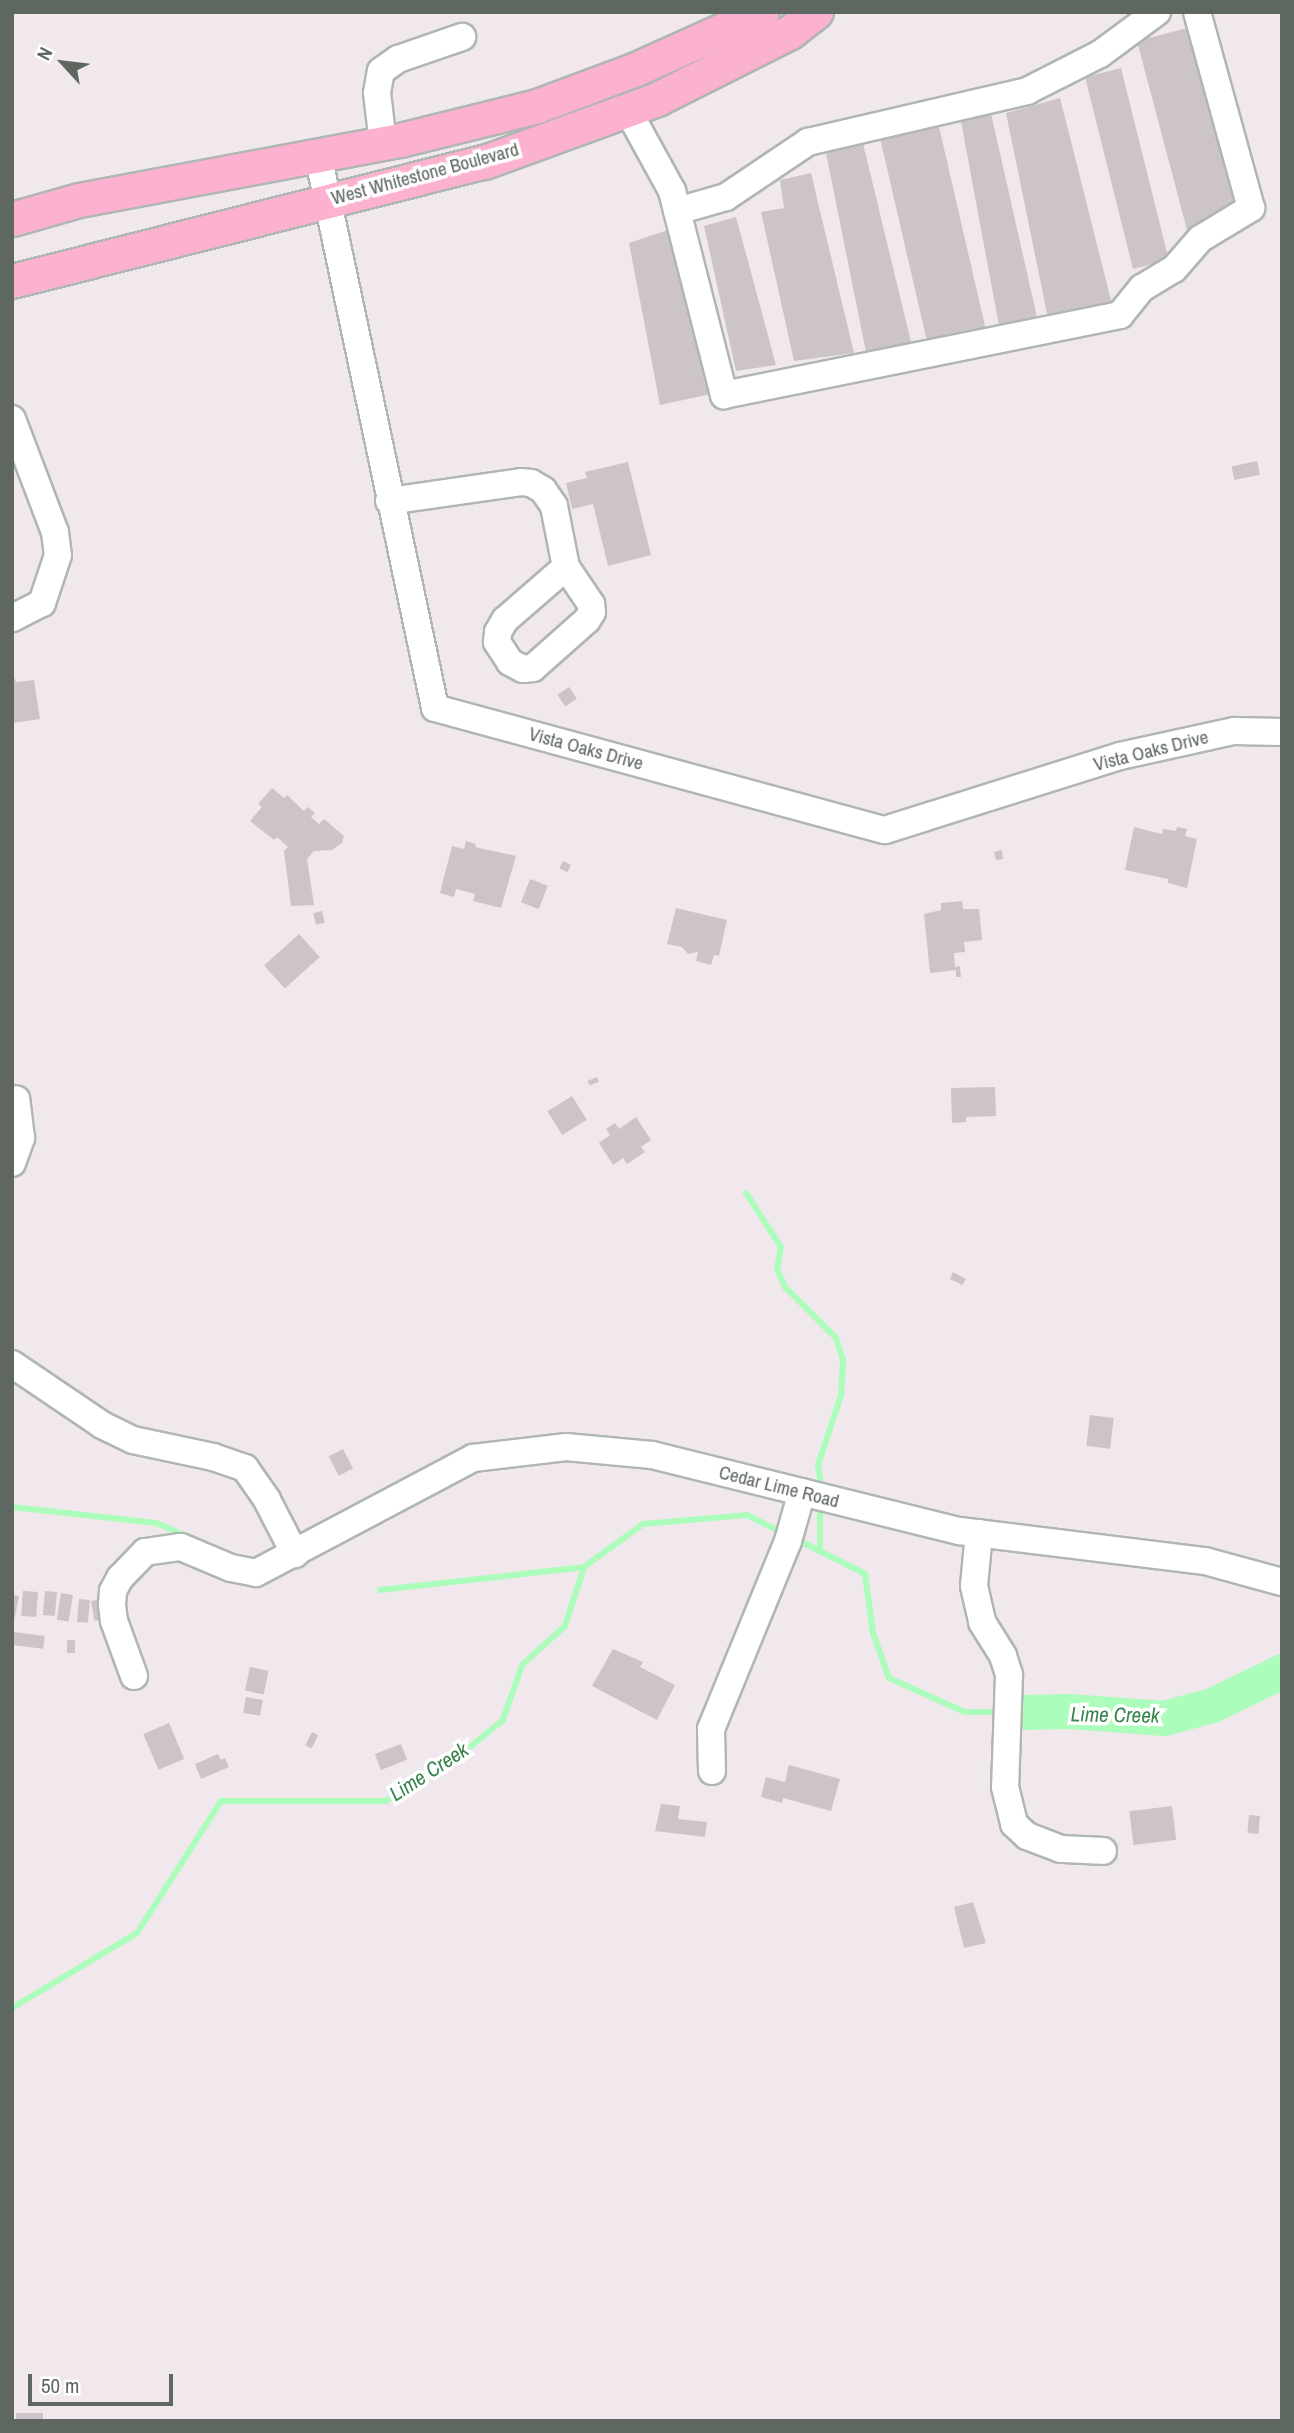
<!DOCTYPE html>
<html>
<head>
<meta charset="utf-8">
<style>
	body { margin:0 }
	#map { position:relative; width:1294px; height:2433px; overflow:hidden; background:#f0e8ec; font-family:"Archivo Narrow",sans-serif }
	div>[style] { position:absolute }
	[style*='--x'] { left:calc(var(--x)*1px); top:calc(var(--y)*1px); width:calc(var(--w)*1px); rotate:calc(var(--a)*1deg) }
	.stream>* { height:6px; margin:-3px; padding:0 3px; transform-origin:3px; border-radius:3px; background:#acfcbb }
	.river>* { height:35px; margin:-17.5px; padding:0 17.5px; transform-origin:17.5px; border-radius:17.5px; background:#acfcbb }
	.building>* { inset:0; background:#ccc4c8; transform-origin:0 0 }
	.roads { filter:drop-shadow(2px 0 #b0b6b2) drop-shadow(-2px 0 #b0b6b2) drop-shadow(0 2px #b0b6b2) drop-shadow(0 -2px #b0b6b2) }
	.minor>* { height:26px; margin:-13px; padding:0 13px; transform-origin:13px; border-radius:13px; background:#fff }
	.major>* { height:33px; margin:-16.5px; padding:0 16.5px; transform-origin:16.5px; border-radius:16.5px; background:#fcb1d0 }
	span { translate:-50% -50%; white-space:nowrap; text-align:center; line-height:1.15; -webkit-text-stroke:7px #fff; paint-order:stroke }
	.street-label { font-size:19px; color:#5f6761 }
	.water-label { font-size:21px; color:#39834c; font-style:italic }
	.frame { position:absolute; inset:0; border:14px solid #5f6761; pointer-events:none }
	.north { position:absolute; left:28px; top:28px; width:70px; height:70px; -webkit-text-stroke:5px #fff; paint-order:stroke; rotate:297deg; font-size:19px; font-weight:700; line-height:28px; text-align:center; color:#5f6761 }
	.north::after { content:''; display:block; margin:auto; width:24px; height:32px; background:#5f6761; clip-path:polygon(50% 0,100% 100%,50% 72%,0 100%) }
	.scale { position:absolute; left:28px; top:2374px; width:145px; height:32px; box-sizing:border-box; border:4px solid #5f6761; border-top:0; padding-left:9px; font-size:21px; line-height:24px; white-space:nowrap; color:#5f6761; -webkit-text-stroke:5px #fff; paint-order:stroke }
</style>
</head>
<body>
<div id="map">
	<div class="stream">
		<i style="--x:746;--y:1193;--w:64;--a:57.1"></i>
		<i style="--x:781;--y:1247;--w:22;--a:100"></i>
		<i style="--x:777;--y:1269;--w:20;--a:66"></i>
		<i style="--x:785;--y:1287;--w:72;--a:45"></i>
		<i style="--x:836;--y:1338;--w:23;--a:72"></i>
		<i style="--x:843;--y:1360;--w:35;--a:93"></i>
		<i style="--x:841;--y:1395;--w:74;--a:108.2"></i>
		<i style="--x:818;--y:1465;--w:15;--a:82"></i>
		<i style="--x:12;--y:1507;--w:145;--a:6.3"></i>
		<i style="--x:156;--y:1523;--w:36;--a:23"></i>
		<i style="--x:804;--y:1543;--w:68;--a:26.9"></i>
		<i style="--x:865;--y:1574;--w:60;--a:82.3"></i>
		<i style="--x:873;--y:1633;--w:48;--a:70.4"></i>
		<i style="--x:889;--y:1678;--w:83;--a:24.1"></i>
		<i style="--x:965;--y:1712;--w:27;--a:0"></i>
		<i style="--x:820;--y:1552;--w:39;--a:-90"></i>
		<i style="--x:380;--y:1590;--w:205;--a:-6.4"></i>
		<i style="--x:12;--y:2008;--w:146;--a:-31"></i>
		<i style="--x:137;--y:1933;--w:156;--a:-57.5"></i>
		<i style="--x:221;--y:1801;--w:165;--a:0"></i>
		<i style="--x:386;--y:1801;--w:93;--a:-32.3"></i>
		<i style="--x:465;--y:1751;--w:49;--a:-39.2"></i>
		<i style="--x:503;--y:1720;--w:58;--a:-70.9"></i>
		<i style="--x:522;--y:1665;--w:58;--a:-42.2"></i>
		<i style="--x:565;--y:1626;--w:62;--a:-72.1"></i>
		<i style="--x:584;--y:1567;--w:73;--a:-36.1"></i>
		<i style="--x:643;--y:1524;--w:104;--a:-4.9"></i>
		<i style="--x:747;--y:1515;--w:31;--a:27"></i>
	</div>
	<div class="river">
		<i style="--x:1024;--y:1712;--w:45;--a:-1.3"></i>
		<i style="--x:1069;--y:1711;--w:95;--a:4.2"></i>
		<i style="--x:1164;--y:1718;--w:50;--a:-15.2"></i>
		<i style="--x:1212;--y:1705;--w:78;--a:-25.9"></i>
	</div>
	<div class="building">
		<i style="clip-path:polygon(1195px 26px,1243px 207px,1211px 215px,1213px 223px,1187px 230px,1137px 41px)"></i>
		<i style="left:1121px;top:68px;width:198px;height:37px;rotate:76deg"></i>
		<i style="clip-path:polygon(1060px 98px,1113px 308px,1049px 323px,1006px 113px)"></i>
		<i style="clip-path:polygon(990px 109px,1039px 326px,1000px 331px,960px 116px)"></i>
		<i style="left:937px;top:118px;width:221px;height:60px;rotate:77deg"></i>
		<i style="clip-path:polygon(861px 135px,911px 342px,866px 352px,824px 143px)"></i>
		<i style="clip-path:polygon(811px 173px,854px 353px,794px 361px,761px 212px,784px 208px,780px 180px)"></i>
		<i style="clip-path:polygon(736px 217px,776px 365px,736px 371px,704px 226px)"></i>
		<i style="clip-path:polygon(668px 230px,711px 394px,660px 405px,629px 243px)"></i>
		<i style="left:1257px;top:461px;width:14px;height:26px;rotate:78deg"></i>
		<i style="clip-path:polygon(628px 462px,651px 555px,608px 566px,593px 504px,572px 509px,566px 483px,587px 478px,585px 472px)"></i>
		<i style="clip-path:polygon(12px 673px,16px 682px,34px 680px,40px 719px,12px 723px)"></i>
		<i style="left:569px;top:687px;width:14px;height:14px;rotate:56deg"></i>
		<i style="clip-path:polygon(272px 788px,284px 798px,287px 795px,304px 811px,308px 807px,315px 813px,311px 817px,319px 824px,324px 819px,344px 836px,342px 843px,332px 850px,314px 851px,307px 859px,314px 905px,291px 906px,284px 851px,288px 847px,277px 837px,274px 840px,250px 821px,262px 807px,258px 804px)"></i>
		<i style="clip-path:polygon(1134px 827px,1162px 834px,1163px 829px,1176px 831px,1177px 827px,1187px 829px,1185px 836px,1197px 839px,1187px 888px,1168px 883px,1168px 879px,1125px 870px)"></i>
		<i style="clip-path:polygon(466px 841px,476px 844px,475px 847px,516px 856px,501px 908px,473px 901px,475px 894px,456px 889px,454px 897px,440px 893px,452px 846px,464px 849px)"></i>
		<i style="clip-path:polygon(1002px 850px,1003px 859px,996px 860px,994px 852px)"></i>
		<i style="left:563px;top:861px;width:9px;height:8px;rotate:27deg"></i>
		<i style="left:530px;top:879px;width:19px;height:25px;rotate:21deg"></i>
		<i style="clip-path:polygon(962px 901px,963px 909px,979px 909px,982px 940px,964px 942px,965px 952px,954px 953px,955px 967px,960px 966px,961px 977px,956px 977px,956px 970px,930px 973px,924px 914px,941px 910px,941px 903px)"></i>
		<i style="clip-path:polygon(676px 908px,727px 920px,719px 956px,714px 955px,711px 965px,696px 961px,698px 952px,688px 954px,682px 947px,667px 944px)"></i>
		<i style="left:322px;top:911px;width:12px;height:9px;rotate:76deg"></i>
		<i style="left:299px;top:934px;width:31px;height:47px;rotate:48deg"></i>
		<i style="left:597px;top:1077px;width:5px;height:10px;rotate:68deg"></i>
		<i style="clip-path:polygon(995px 1087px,996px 1116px,966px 1117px,966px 1122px,952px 1123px,951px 1088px)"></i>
		<i style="left:572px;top:1096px;width:28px;height:29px;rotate:58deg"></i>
		<i style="clip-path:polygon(636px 1117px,651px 1140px,641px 1147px,645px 1152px,627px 1164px,623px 1158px,613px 1165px,599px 1143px,610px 1135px,606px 1129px,615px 1123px,619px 1129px)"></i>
		<i style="clip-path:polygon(953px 1272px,966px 1279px,962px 1285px,950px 1279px)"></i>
		<i style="left:1090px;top:1415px;width:24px;height:31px;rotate:7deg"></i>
		<i style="left:343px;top:1449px;width:22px;height:16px;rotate:63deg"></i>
		<i style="left:23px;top:1591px;width:15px;height:25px;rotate:4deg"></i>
		<i style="left:45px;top:1591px;width:12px;height:24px;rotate:5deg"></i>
		<i style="left:61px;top:1593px;width:12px;height:27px;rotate:9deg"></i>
		<i style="clip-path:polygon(12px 1595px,19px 1596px,14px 1621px,12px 1620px)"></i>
		<i style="left:79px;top:1599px;width:11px;height:23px;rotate:5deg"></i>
		<i style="left:103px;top:1599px;width:20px;height:12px;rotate:81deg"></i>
		<i style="left:13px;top:1632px;width:32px;height:13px;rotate:7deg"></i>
		<i style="left:67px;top:1640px;width:8px;height:13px"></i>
		<i style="clip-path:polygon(613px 1649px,643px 1662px,640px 1667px,675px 1685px,657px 1720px,592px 1686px)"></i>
		<i style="left:250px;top:1667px;width:19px;height:24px;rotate:12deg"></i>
		<i style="left:246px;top:1697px;width:17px;height:16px;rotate:10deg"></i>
		<i style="left:169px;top:1723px;width:39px;height:28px;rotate:67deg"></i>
		<i style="left:312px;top:1732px;width:7px;height:15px;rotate:27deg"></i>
		<i style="left:401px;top:1744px;width:17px;height:28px;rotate:69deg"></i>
		<i style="clip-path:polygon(218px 1754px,221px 1760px,225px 1758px,229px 1767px,201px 1779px,195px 1764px)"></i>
		<i style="clip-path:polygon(789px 1765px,840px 1779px,831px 1811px,783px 1798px,782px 1803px,761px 1797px,766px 1777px,785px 1782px)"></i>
		<i style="clip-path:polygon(661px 1804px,680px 1806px,678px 1819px,707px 1822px,705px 1837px,655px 1831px)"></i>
		<i style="left:1172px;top:1806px;width:34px;height:43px;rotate:83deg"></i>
		<i style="left:1249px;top:1815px;width:11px;height:18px;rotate:5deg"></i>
		<i style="clip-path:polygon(973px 1902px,986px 1943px,964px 1948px,954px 1907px)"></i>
		<i style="left:16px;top:2413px;width:27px;height:8px"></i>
	</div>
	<div class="roads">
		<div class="minor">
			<i style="--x:627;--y:109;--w:94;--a:61.2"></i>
			<i style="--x:672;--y:191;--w:211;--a:75.7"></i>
			<i style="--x:724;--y:395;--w:404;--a:-11.4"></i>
			<i style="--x:1120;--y:315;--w:35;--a:-51"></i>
			<i style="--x:1142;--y:288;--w:37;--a:-31"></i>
			<i style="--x:1174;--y:269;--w:40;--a:-49"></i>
			<i style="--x:1200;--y:239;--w:60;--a:-31.3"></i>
			<i style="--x:1251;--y:208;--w:203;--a:-105.4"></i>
			<i style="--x:383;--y:143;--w:50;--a:-96.8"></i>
			<i style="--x:377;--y:93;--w:22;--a:-80"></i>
			<i style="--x:381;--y:71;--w:21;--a:-35"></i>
			<i style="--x:398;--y:59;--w:68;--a:-19"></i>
			<i style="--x:318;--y:155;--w:565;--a:78.05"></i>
			<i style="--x:435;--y:708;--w:466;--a:15.2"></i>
			<i style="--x:885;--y:830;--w:246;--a:-17.5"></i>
			<i style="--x:1120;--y:756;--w:117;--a:-12.4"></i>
			<i style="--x:1234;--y:731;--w:48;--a:1.2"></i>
			<i style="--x:677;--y:211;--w:51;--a:-15.9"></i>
			<i style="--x:726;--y:197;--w:99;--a:-33.9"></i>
			<i style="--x:808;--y:142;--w:225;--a:-13.1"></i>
			<i style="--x:1027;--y:91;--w:82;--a:-26.9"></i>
			<i style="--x:1100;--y:54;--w:71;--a:-36.4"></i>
			<i style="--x:12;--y:419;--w:121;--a:69.2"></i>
			<i style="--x:55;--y:532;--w:23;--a:83"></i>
			<i style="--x:58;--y:555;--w:51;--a:108.4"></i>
			<i style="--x:42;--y:603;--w:34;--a:153"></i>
			<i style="--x:389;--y:501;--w:133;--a:-8.2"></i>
			<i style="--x:521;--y:482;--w:10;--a:6"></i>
			<i style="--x:531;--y:483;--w:14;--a:30"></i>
			<i style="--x:543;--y:490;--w:19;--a:55"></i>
			<i style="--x:554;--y:506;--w:62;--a:78.9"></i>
			<i style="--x:566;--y:567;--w:45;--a:56"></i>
			<i style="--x:591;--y:604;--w:8;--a:83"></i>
			<i style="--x:592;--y:612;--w:9;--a:122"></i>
			<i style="--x:587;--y:620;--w:72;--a:138.4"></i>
			<i style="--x:533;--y:668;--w:10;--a:174"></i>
			<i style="--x:523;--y:669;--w:15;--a:-152"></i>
			<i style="--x:510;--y:662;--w:24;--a:-123"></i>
			<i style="--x:497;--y:642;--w:10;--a:-84"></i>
			<i style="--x:498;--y:632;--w:14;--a:-60"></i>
			<i style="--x:505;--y:620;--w:81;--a:-41"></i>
			<i style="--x:12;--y:1163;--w:27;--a:-70"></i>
			<i style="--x:21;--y:1138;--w:39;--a:-97"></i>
			<i style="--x:12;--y:1364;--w:109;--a:34.1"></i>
			<i style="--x:102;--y:1425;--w:34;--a:26"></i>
			<i style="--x:133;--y:1440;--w:82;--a:12"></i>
			<i style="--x:213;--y:1457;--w:34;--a:19"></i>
			<i style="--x:245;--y:1468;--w:39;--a:55"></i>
			<i style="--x:267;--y:1500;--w:61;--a:62.6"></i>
			<i style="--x:979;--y:1533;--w:53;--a:95.4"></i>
			<i style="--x:974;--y:1586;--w:37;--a:77"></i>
			<i style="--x:982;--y:1622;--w:40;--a:58"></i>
			<i style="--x:1003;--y:1656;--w:20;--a:72"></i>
			<i style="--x:1009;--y:1675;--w:112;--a:92"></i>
			<i style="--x:1005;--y:1787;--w:38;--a:76"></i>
			<i style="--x:1014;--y:1824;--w:18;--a:43"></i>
			<i style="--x:1027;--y:1836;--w:36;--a:21"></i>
			<i style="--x:1061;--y:1849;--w:42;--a:2.7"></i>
			<i style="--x:134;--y:1676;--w:59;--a:-110"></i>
			<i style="--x:114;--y:1621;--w:16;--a:-97"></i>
			<i style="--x:112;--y:1605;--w:14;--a:-86"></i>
			<i style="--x:113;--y:1591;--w:15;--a:-62"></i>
			<i style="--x:120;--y:1578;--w:36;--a:-46"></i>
			<i style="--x:145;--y:1552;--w:36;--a:-8"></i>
			<i style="--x:181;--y:1547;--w:54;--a:22.8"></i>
			<i style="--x:231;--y:1568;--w:25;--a:11"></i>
			<i style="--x:256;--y:1573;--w:246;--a:-27.9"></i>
			<i style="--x:473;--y:1458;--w:94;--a:-6.7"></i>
			<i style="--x:566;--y:1447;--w:86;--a:5.3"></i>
			<i style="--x:652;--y:1455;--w:317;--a:13.9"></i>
			<i style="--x:960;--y:1531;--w:247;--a:7"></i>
			<i style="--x:1205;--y:1561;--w:80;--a:15.3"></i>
			<i style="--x:712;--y:1771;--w:42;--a:-91.4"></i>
			<i style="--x:711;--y:1729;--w:203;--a:-67.7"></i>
			<i style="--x:788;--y:1541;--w:51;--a:-74.1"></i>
		</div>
		<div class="major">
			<i style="--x:12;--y:219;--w:70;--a:-15.8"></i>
			<i style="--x:79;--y:200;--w:327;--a:-10.6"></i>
			<i style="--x:400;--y:140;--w:141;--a:-13.9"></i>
			<i style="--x:537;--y:106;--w:106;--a:-20.5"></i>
			<i style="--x:636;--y:69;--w:138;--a:-24.3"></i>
			<i style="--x:12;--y:281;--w:487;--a:-14.2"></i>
			<i style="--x:484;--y:162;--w:184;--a:-20"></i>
			<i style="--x:657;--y:99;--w:149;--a:-26.7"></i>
			<i style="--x:790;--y:32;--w:33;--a:-38"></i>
		</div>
	</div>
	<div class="street-label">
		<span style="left:425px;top:174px;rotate:-15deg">West Whitestone Boulevard</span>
		<span style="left:586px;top:749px;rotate:15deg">Vista Oaks Drive</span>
		<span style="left:1151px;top:751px;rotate:-14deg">Vista Oaks Drive</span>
		<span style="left:779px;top:1487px;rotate:14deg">Cedar Lime Road</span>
	</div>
	<div class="water-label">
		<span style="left:1115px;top:1715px;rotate:1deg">Lime Creek</span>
		<span style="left:429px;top:1772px;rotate:-33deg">Lime Creek</span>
	</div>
	<div class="frame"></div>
	<div class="north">N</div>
	<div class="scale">50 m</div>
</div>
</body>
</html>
